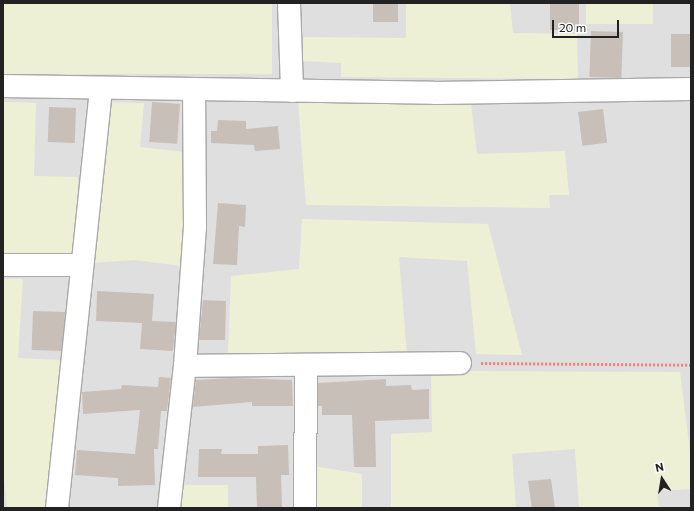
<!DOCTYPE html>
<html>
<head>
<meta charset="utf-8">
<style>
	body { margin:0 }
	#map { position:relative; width:694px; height:511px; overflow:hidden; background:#f2efe9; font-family:Commissioner,sans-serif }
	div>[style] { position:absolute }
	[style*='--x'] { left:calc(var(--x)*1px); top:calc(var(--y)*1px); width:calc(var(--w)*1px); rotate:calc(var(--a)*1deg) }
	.residential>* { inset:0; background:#e0dfdf; transform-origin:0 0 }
	.farmland>* { inset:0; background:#eef0d5; transform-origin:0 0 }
	.building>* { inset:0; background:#c7bfb8; transform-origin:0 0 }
	.path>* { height:2.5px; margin-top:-1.25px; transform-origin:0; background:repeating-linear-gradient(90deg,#fa8072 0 2px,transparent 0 4px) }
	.roads { filter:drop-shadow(1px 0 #a9a9a9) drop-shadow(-1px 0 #a9a9a9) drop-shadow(0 1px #a9a9a9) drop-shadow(0 -1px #a9a9a9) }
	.minor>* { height:22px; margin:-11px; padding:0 11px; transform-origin:11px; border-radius:11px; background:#fff }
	span { translate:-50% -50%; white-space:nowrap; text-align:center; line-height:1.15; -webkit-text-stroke:3px #fff; paint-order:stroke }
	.frame { position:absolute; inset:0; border:4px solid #222; pointer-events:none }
	.north { position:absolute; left:642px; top:459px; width:40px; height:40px; -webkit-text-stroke:3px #fff; paint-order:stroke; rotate:348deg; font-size:11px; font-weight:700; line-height:16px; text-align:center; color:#222 }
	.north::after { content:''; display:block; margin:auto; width:14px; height:18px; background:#222; clip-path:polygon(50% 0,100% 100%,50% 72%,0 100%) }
	.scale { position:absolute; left:552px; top:20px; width:67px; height:18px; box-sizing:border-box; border:2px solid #222; border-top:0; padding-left:5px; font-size:12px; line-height:14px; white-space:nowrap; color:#222; -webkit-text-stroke:3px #fff; paint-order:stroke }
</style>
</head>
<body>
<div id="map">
	<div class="residential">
		<i style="left:3px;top:3px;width:688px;height:505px"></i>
	</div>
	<div class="farmland">
		<i style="left:3px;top:3px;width:269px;height:71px"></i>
		<i style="clip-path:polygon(406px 3px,510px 3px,513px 33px,577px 34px,578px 79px,341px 77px,341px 63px,302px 61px,303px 37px,406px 38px)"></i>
		<i style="left:586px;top:3px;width:67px;height:21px"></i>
		<i style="clip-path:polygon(298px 101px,471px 103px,477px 154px,565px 151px,569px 195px,549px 195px,550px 208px,306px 205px)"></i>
		<i style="clip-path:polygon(3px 102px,36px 103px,34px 176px,78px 177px,76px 256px,3px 254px)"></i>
		<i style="clip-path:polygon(107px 102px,144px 103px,140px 147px,185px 152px,182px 266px,135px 260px,90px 263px)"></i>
		<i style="clip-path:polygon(302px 219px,488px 224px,522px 355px,476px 354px,467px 261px,399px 257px,407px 355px,228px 353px,231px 276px,299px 269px)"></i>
		<i style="clip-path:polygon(3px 279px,23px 279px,18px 358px,60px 360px,49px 508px,7px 508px,3px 466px)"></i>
		<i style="clip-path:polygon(431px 371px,680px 372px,691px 460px,691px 489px,657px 491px,659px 508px,579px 508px,575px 449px,512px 454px,516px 508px,391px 508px,391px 434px,432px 432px)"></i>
		<i style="clip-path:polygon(313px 466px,362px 474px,362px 508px,312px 508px)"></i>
		<i style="left:228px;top:485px;width:23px;height:50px;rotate:90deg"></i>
	</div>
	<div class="building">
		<i style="left:373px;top:3px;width:25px;height:19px"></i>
		<i style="left:550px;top:3px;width:29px;height:27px"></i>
		<i style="left:591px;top:31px;width:32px;height:46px;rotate:2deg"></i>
		<i style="left:671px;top:34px;width:20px;height:33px"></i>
		<i style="left:152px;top:102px;width:28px;height:40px;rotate:4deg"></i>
		<i style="left:49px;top:107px;width:27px;height:35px;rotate:2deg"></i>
		<i style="left:603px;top:109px;width:34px;height:25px;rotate:83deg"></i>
		<i style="clip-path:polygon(218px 120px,246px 121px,246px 129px,278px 126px,280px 149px,255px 151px,254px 145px,211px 143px,211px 131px,217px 131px)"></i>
		<i style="clip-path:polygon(218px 203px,246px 205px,245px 227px,239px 226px,237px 265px,213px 264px)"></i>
		<i style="clip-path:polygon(97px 291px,154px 294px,152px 321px,176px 322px,173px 351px,140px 349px,142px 323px,96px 321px)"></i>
		<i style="clip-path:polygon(203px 300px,226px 301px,225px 340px,199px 340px)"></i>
		<i style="left:33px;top:311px;width:32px;height:39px;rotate:2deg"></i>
		<i style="clip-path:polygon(159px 377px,171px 378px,167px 411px,161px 411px,158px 449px,154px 449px,155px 485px,118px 486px,118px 478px,75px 475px,77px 450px,135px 454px,140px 410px,83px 414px,82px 392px,121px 389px,122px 385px,158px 387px)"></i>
		<i style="clip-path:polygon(232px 378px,292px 380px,293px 406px,252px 406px,252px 402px,193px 407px,196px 380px)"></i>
		<i style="clip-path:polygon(386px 379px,386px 386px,411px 385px,412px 390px,429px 389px,429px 419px,375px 421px,376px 467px,354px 467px,352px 415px,322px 415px,322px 406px,318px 406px,318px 383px)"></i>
		<i style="clip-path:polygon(288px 445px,289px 475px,281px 475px,282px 508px,257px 508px,256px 477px,198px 477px,199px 449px,222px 449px,221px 454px,258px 454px,258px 446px)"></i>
		<i style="clip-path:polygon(551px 479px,555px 508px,532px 508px,528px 481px)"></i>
	</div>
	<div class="path">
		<i style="--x:481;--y:363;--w:210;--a:0.5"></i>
	</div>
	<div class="roads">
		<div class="minor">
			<i style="--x:289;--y:3;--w:88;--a:88"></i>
			<i style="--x:3;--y:86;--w:431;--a:0.9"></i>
			<i style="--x:434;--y:93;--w:257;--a:-0.9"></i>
			<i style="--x:3;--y:265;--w:79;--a:0"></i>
			<i style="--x:185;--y:366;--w:275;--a:-0.6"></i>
			<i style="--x:57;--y:508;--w:422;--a:-84"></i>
			<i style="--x:169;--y:508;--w:143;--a:-83.6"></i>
			<i style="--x:185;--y:366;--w:138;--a:-85.9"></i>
			<i style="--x:195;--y:228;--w:139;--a:-90.4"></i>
			<i style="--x:305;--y:508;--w:143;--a:-89.6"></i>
		</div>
	</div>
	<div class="frame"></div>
	<div class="north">N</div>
	<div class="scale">20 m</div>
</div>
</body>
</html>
